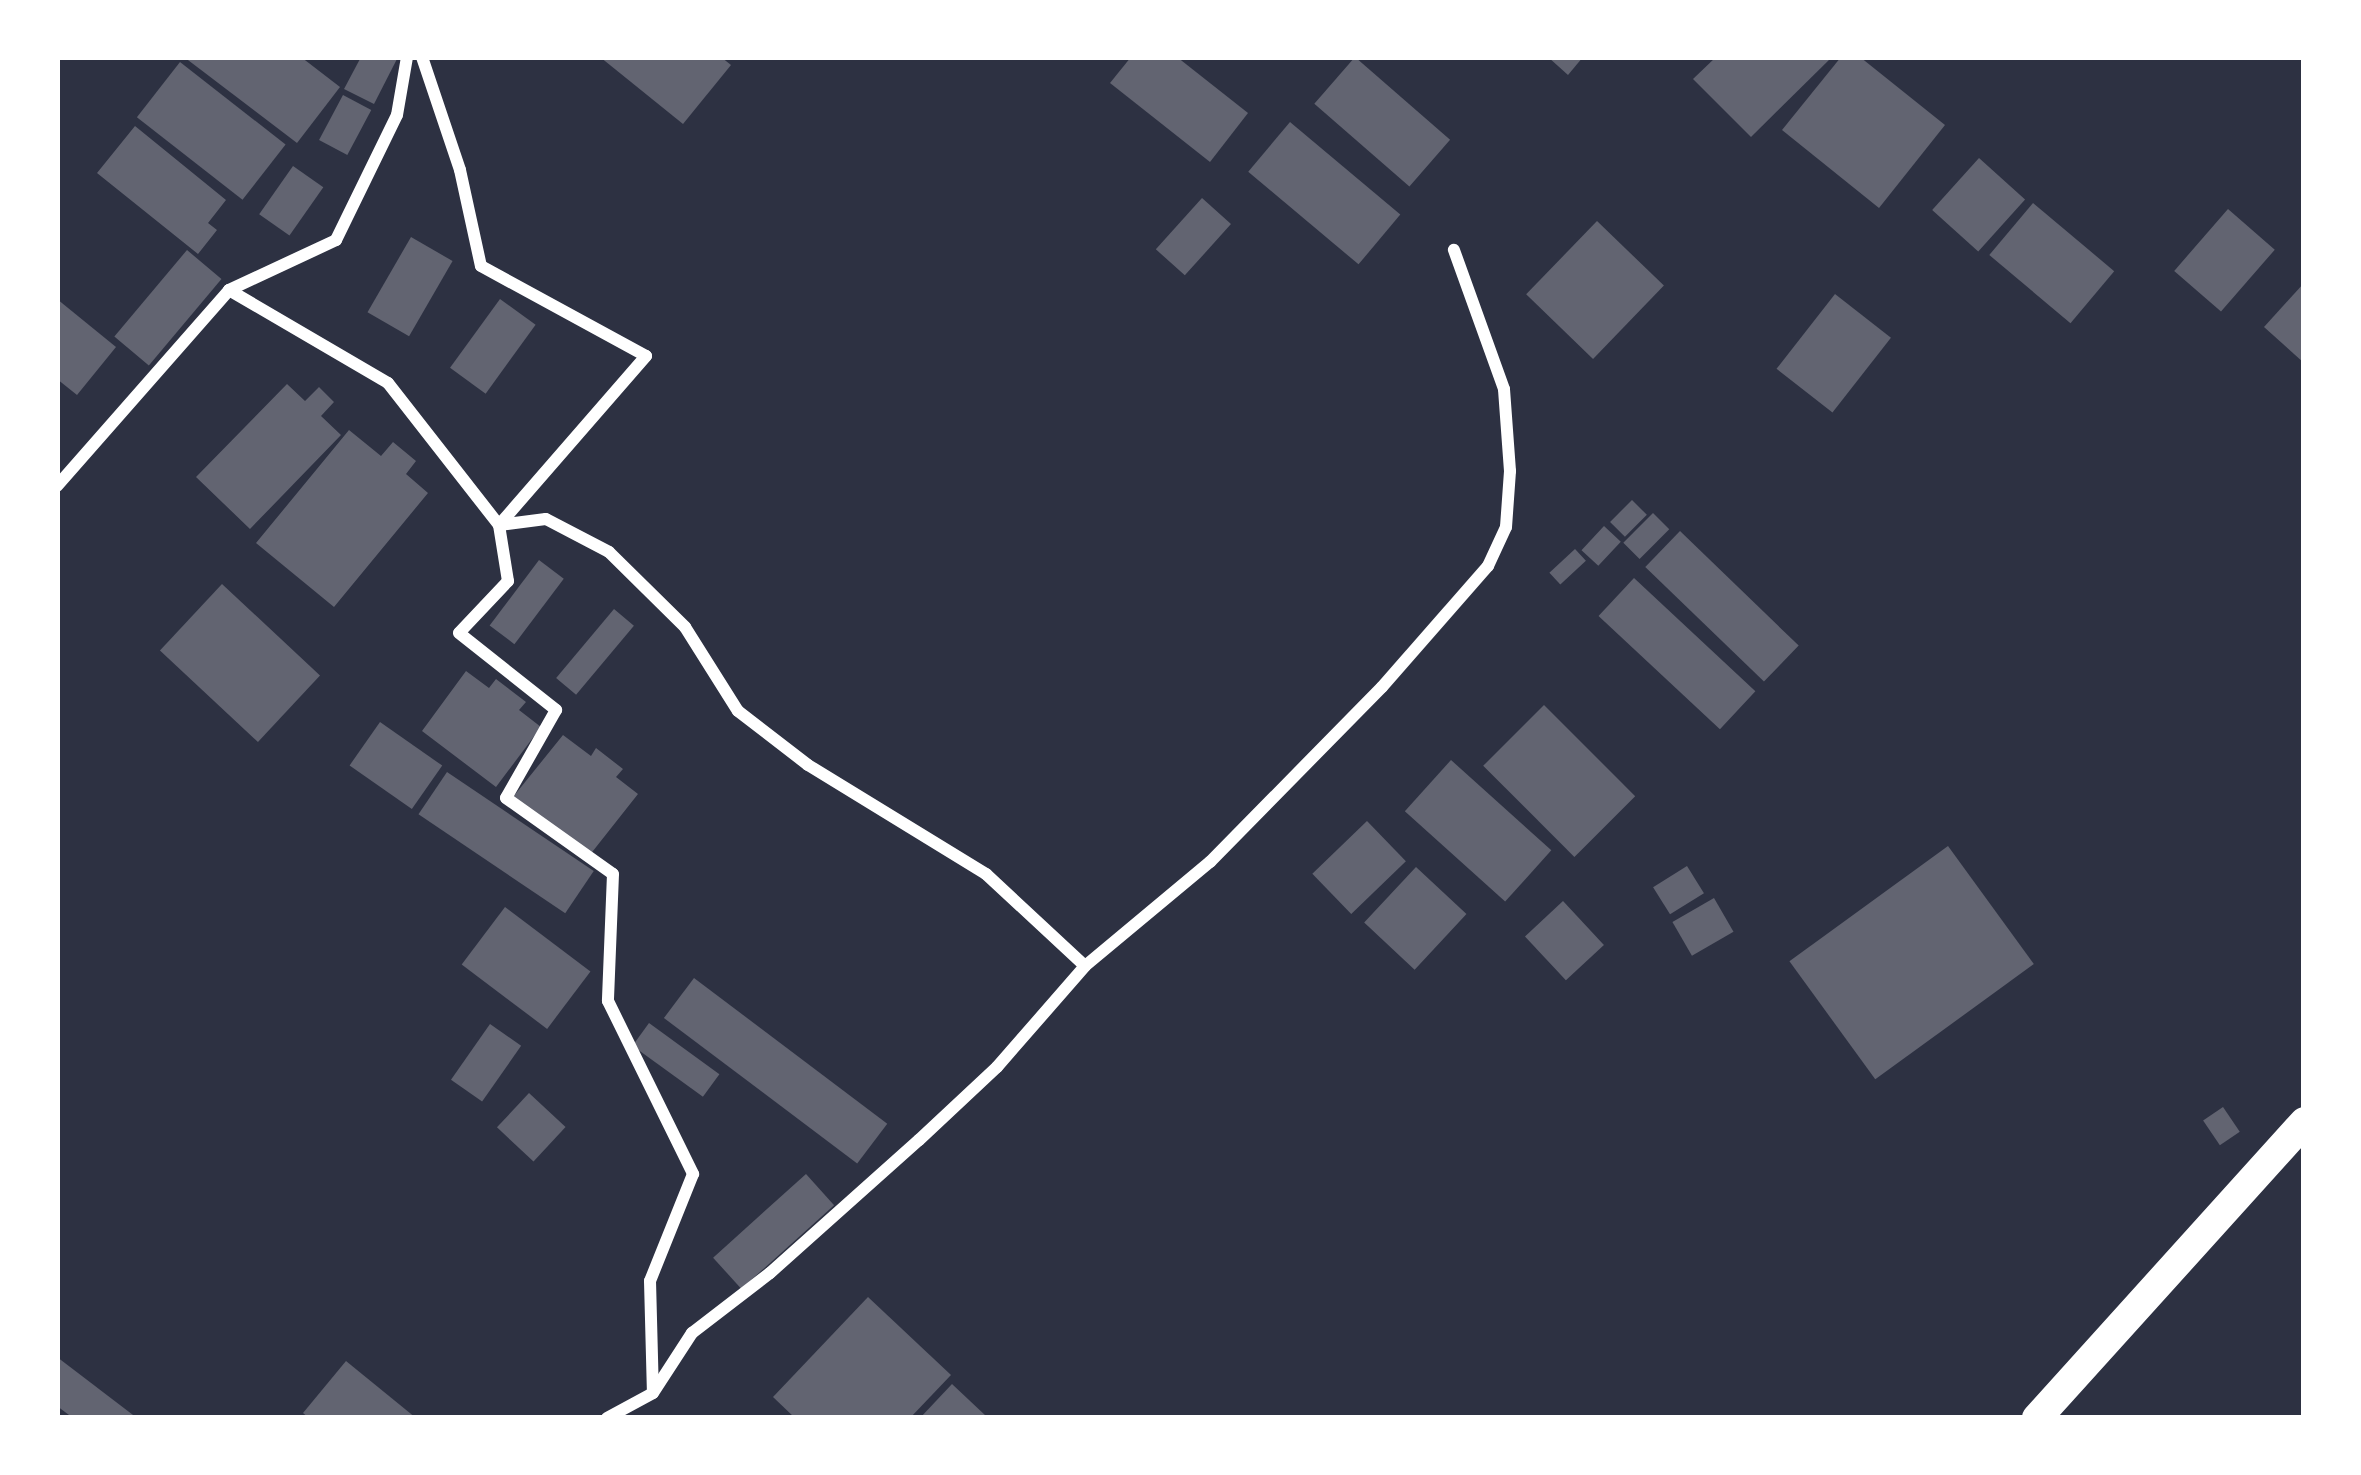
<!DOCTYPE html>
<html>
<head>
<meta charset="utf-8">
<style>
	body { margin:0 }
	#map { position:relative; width:2361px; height:1475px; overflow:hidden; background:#2d3142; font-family:"PT Sans Narrow",sans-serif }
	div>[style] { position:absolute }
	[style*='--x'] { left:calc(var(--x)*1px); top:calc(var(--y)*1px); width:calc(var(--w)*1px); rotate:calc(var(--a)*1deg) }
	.building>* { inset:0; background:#626471; transform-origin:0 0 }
	.minor>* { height:12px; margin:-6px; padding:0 6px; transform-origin:6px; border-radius:6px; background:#fff }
	.primary>* { height:30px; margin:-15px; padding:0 15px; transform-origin:15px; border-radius:15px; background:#fff }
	span { translate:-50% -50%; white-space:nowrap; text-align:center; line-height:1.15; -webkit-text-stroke:9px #fff; paint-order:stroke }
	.frame { position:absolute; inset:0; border:60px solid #fff; pointer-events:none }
</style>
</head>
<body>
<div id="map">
	<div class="building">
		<i style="clip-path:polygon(184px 57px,301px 57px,340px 87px,297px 143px)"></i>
		<i style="clip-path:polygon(361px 57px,398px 57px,374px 104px,344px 89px)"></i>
		<i style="clip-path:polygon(600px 57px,721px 57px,731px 65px,683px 124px)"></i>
		<i style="clip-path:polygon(1131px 57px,1177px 57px,1248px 113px,1210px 162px,1110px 83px)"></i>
		<i style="left:1355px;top:57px;width:126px;height:62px;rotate:41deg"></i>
		<i style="clip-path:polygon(1548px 57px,1583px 57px,1568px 75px)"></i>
		<i style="clip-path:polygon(1716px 57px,1832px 57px,1751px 137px,1693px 79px)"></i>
		<i style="clip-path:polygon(1841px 57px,1860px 57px,1945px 125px,1879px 208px,1782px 130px)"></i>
		<i style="left:180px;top:62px;width:134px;height:70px;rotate:38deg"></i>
		<i style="left:343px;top:95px;width:32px;height:51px;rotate:28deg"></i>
		<i style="left:1290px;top:122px;width:144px;height:65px;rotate:40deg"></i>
		<i style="clip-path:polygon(135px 126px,226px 200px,208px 223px,217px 230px,198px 254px,97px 173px)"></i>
		<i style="left:1979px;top:158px;width:62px;height:70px;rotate:42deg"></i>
		<i style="left:293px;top:166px;width:37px;height:59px;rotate:35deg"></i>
		<i style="left:1202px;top:198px;width:39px;height:69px;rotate:42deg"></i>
		<i style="left:2033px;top:203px;width:106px;height:68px;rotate:40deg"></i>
		<i style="left:2228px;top:209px;width:62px;height:82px;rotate:41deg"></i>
		<i style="left:1597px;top:221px;width:93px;height:102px;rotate:44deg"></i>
		<i style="left:411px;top:237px;width:48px;height:87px;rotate:30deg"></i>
		<i style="left:187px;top:250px;width:45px;height:113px;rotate:40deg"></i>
		<i style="clip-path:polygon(2304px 283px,2304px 363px,2264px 327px)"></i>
		<i style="left:1835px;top:294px;width:71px;height:95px;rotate:38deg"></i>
		<i style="clip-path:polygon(57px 299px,116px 347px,77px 395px,57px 379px)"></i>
		<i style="left:500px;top:299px;width:44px;height:85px;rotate:36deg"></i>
		<i style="clip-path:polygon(287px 384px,305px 401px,319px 387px,334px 402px,321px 416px,341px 435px,250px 529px,196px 477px)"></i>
		<i style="clip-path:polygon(349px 430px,381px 456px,393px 442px,416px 461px,406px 474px,428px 493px,334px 607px,256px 543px)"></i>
		<i style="left:1632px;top:500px;width:21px;height:31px;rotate:45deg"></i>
		<i style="left:1653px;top:513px;width:23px;height:42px;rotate:45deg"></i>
		<i style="left:1604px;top:526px;width:23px;height:33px;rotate:43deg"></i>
		<i style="left:1680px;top:531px;width:165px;height:50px;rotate:44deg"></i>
		<i style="left:1575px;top:549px;width:16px;height:35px;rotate:47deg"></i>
		<i style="left:539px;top:560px;width:31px;height:82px;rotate:37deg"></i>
		<i style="left:1634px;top:578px;width:166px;height:52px;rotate:43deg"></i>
		<i style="left:222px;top:584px;width:134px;height:91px;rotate:43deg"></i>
		<i style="left:614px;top:609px;width:26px;height:90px;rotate:40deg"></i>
		<i style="clip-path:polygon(466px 671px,489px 688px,496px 679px,526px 702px,519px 710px,541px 727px,496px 787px,422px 731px)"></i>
		<i style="left:1544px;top:705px;width:129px;height:86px;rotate:45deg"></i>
		<i style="left:380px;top:722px;width:76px;height:53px;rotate:35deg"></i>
		<i style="clip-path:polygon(563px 735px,591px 756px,596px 748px,623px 769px,616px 777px,638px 794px,589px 856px,513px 797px)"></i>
		<i style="left:1451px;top:760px;width:135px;height:69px;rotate:42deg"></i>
		<i style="left:447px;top:772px;width:177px;height:51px;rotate:34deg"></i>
		<i style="left:1367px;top:821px;width:56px;height:76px;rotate:46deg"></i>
		<i style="left:1948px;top:846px;width:146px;height:196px;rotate:54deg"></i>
		<i style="left:1687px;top:866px;width:32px;height:40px;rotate:58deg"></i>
		<i style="left:1416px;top:867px;width:69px;height:76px;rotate:43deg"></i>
		<i style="left:1714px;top:898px;width:39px;height:48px;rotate:60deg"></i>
		<i style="left:1563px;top:901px;width:60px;height:52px;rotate:47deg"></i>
		<i style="left:505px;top:907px;width:107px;height:72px;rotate:37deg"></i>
		<i style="left:694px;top:978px;width:242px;height:50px;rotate:37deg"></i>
		<i style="left:649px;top:1023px;width:87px;height:28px;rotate:36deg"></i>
		<i style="left:490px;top:1024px;width:38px;height:68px;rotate:35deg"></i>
		<i style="left:529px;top:1093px;width:50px;height:47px;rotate:43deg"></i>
		<i style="left:2223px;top:1107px;width:30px;height:24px;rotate:56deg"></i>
		<i style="left:806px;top:1174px;width:42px;height:125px;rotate:48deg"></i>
		<i style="clip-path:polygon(868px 1297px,951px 1375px,910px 1418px,795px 1418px,773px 1397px)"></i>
		<i style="clip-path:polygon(57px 1357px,137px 1418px,73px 1418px,57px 1406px)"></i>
		<i style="clip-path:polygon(346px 1361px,416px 1418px,309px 1418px,303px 1413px)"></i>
		<i style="clip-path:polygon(952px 1384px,986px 1416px,920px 1418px)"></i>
	</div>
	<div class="minor">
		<i style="--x:422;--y:57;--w:119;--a:71.4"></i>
		<i style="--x:460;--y:170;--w:98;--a:77.7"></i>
		<i style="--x:481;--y:266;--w:188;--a:28.6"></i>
		<i style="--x:646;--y:356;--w:223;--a:131"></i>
		<i style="--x:229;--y:290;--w:184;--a:30.3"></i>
		<i style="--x:388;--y:383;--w:180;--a:52"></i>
		<i style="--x:499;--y:525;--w:57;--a:80.9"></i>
		<i style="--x:508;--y:581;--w:71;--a:133.3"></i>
		<i style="--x:459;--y:633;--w:124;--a:38.4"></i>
		<i style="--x:556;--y:710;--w:101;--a:119.6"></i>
		<i style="--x:506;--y:798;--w:131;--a:35.4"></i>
		<i style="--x:613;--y:874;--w:127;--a:92.3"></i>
		<i style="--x:608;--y:1001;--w:193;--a:63.8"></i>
		<i style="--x:693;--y:1174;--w:115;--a:111.9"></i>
		<i style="--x:650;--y:1281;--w:111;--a:88.5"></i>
		<i style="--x:57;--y:486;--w:261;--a:-48.7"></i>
		<i style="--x:229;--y:290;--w:118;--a:-25"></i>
		<i style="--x:336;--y:240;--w:139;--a:-64"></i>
		<i style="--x:397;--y:115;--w:59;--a:-80.2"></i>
		<i style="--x:499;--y:525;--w:47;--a:-7.3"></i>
		<i style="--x:546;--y:519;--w:71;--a:27.6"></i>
		<i style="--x:609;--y:552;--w:107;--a:44.6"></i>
		<i style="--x:685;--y:627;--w:99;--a:57.8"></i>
		<i style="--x:738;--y:711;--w:88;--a:37.6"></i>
		<i style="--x:808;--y:765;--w:209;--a:31.5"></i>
		<i style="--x:986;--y:874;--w:135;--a:42.9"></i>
		<i style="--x:607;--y:1418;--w:52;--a:-28.5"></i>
		<i style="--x:653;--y:1393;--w:72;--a:-57"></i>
		<i style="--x:692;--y:1333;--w:98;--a:-37.6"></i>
		<i style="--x:770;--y:1273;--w:200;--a:-41.8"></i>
		<i style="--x:919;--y:1140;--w:107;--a:-43.1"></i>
		<i style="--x:997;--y:1067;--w:134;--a:-48.9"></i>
		<i style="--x:1085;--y:966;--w:163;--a:-39.8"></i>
		<i style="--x:1210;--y:862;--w:245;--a:-45.5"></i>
		<i style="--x:1382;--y:687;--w:161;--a:-48.8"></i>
		<i style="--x:1488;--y:566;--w:43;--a:-65.2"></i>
		<i style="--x:1506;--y:527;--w:56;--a:-85.9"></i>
		<i style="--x:1510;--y:471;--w:82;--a:-94.2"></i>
		<i style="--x:1504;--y:389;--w:148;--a:-109.8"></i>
	</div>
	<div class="primary">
		<i style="--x:2037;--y:1418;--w:399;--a:-47.9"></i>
	</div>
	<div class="frame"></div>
</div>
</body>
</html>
